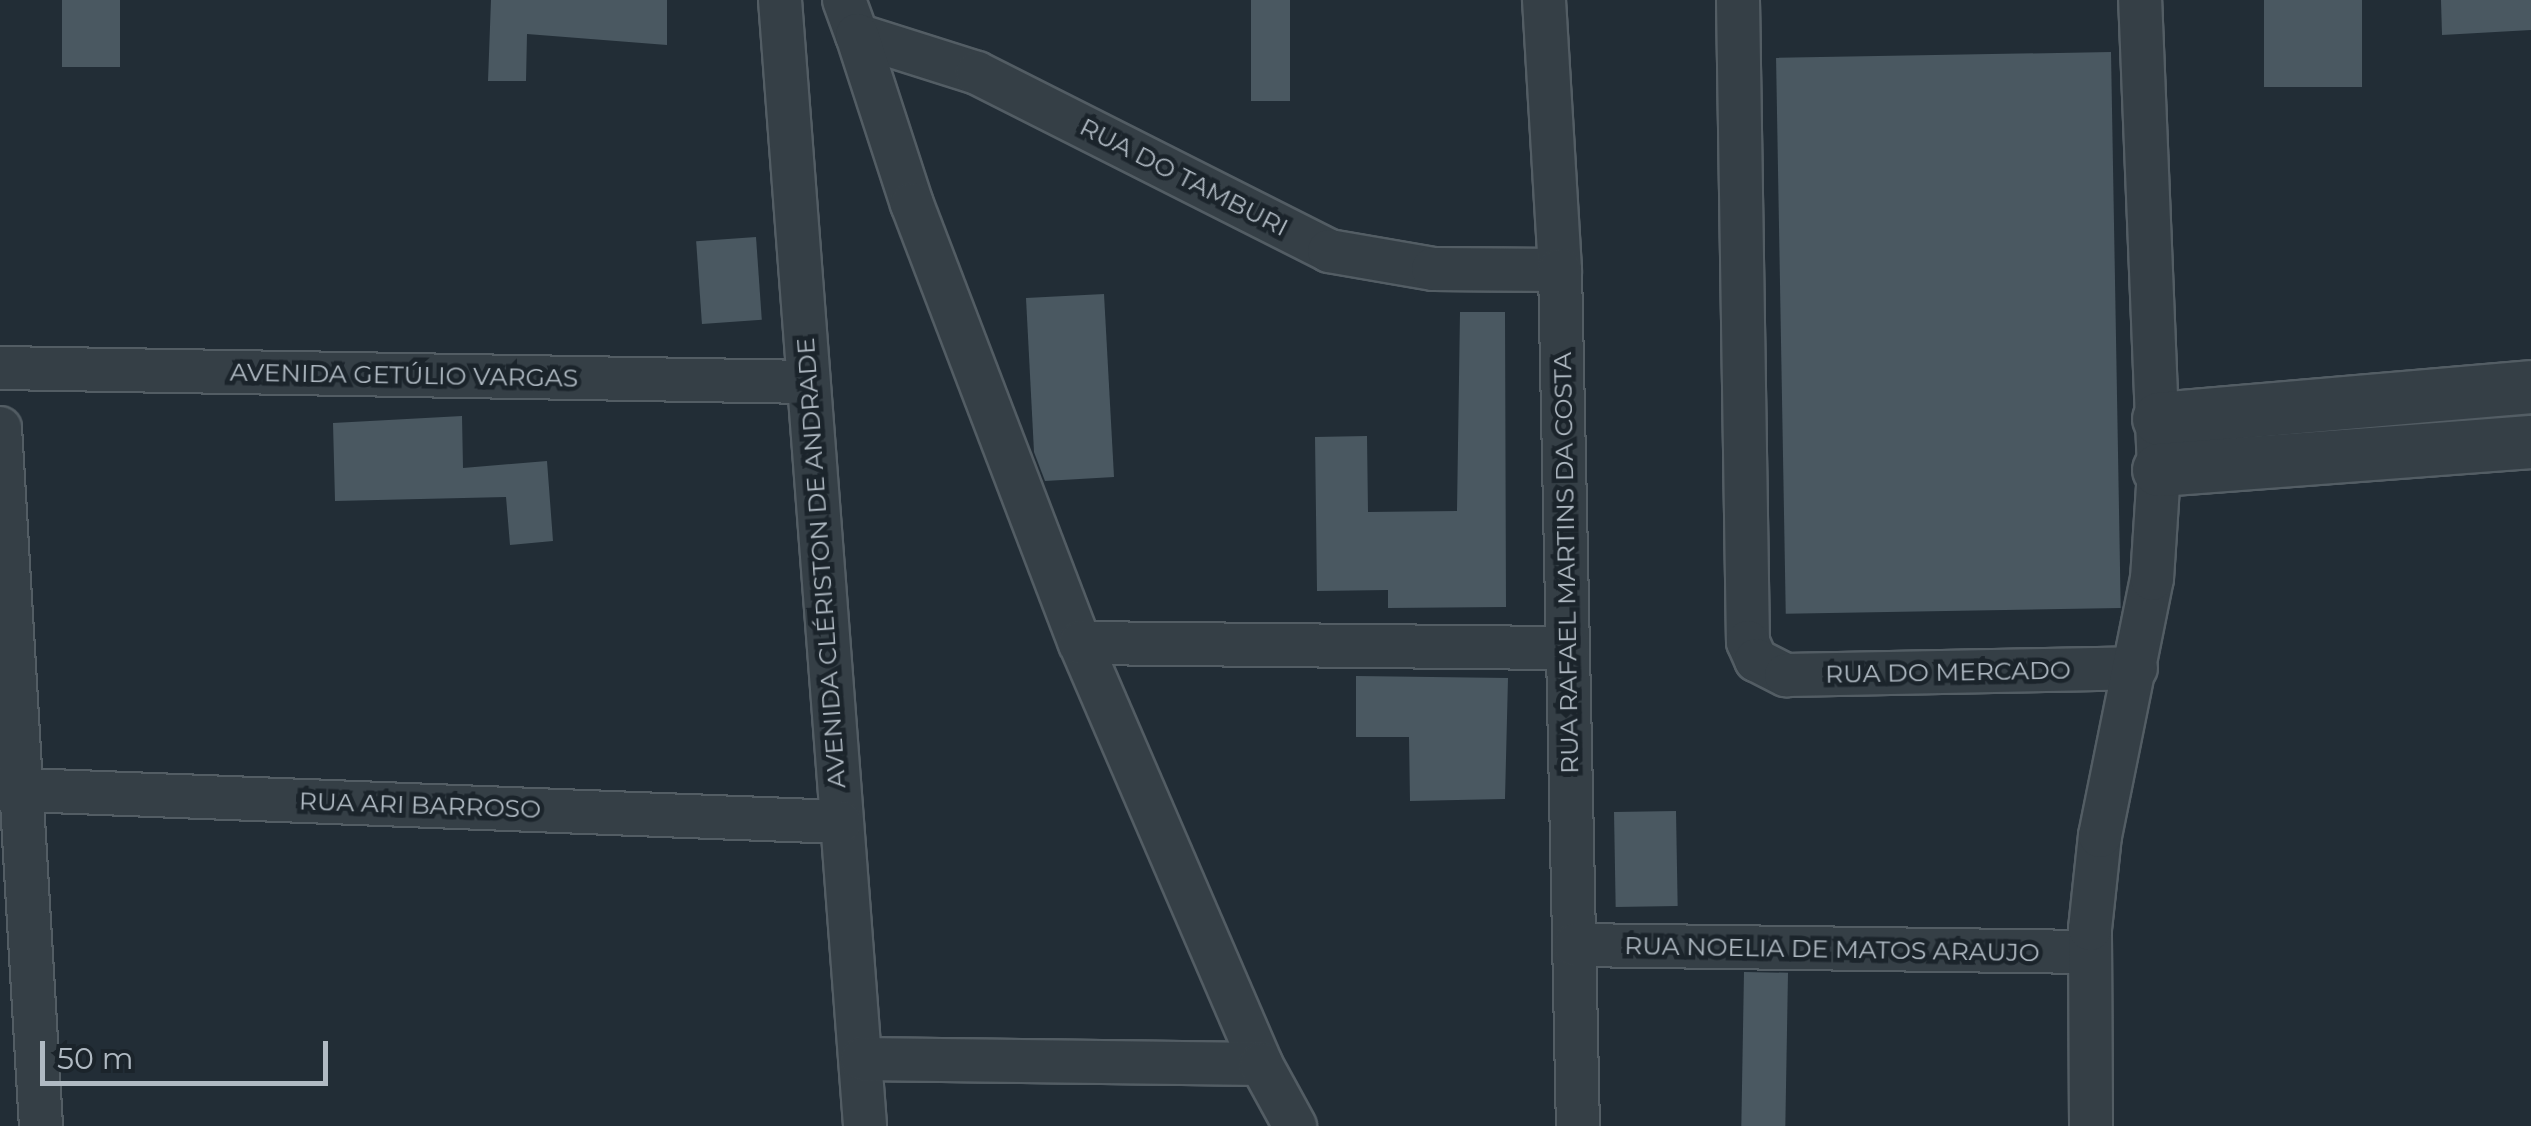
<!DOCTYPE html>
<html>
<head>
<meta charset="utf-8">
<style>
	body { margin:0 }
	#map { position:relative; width:2531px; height:1126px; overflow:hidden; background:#222d36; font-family:Montserrat,sans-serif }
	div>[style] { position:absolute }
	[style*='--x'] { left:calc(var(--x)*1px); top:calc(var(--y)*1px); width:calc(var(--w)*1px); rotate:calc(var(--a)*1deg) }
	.building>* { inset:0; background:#4a5861; transform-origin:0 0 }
	.roads { filter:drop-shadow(2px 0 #535d64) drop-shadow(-2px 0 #535d64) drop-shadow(0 2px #535d64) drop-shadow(0 -2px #535d64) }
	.minor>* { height:42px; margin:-21px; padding:0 21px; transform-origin:21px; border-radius:21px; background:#353f46 }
	.tertiary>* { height:52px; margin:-26px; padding:0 26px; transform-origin:26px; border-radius:26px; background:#353f46 }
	span { translate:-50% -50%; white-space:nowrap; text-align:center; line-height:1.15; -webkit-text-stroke:9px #1b242b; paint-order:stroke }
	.street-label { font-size:25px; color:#b0bac3 }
	.scale { position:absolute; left:40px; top:1041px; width:288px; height:45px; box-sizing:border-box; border:5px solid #b0bac3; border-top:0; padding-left:12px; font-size:30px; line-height:35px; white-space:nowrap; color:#b0bac3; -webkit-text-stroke:8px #1b242b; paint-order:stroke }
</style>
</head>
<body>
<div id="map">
	<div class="building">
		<i style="left:62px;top:0;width:58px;height:67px"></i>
		<i style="clip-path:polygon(491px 0,667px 0,667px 45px,527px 34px,526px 81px,488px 81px)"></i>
		<i style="left:1251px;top:0;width:39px;height:101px"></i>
		<i style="left:2264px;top:0;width:98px;height:87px"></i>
		<i style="clip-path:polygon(2441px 0,2531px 0,2531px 30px,2442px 35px)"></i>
		<i style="left:2111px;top:52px;width:556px;height:335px;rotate:89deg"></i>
		<i style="left:756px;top:237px;width:83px;height:60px;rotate:86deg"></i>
		<i style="clip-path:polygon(1104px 294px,1114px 477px,1045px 481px,1034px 452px,1026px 298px)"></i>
		<i style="clip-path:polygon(1460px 312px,1505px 312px,1506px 607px,1388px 608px,1388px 590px,1317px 591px,1315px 437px,1367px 436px,1368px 512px,1457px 511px)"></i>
		<i style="clip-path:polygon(462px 416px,463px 468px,547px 461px,553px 541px,510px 545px,506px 497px,335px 501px,333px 423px)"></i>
		<i style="clip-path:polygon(1356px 676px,1508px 678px,1505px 799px,1410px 801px,1409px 737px,1356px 737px)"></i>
		<i style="left:1676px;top:811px;width:95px;height:62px;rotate:89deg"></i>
		<i style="left:1744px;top:972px;width:44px;height:154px;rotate:1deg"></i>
	</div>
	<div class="roads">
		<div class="minor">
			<i style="--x:780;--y:0;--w:1129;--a:85.68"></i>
			<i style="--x:844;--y:0;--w:37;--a:70"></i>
			<i style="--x:857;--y:35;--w:126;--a:17.6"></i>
			<i style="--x:977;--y:73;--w:394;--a:26.8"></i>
			<i style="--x:1329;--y:251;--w:106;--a:9.8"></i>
			<i style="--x:1433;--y:269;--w:127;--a:0.5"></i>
			<i style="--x:1544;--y:0;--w:270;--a:86.6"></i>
			<i style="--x:1560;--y:270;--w:856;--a:88.8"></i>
			<i style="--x:1738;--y:0;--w:642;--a:89.11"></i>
			<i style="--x:1748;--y:642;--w:20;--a:66"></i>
			<i style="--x:1756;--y:660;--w:34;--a:27"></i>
			<i style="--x:1786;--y:675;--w:350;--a:-1.1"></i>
			<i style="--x:857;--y:35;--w:178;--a:72"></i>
			<i style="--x:912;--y:204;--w:470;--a:69.1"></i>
			<i style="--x:1080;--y:643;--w:458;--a:66.7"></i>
			<i style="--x:0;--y:368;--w:808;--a:0.99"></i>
			<i style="--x:0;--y:428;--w:699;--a:86.64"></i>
			<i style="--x:1080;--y:643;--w:488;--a:0.6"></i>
			<i style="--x:0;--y:789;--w:841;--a:2.25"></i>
			<i style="--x:1575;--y:945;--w:513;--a:0.78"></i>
			<i style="--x:862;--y:1059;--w:399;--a:0.7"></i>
			<i style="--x:1261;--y:1064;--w:71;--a:61.3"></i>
			<i style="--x:2091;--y:1126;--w:197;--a:-90.3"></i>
			<i style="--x:2090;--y:929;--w:94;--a:-83.9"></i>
			<i style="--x:2100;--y:836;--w:262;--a:-78.6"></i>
			<i style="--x:2152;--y:579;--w:109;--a:-86.3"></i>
			<i style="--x:2159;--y:470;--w:470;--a:-92.3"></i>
		</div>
		<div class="tertiary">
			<i style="--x:2159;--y:419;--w:373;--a:-4.9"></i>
			<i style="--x:2159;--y:470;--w:373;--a:-4.3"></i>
		</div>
	</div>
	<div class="street-label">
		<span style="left:1184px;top:177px;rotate:27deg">RUA DO TAMBURI</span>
		<span style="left:404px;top:375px;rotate:1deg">AVENIDA GETÚLIO VARGAS</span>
		<span style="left:821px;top:563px;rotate:-94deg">AVENIDA CLÉRISTON DE ANDRADE</span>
		<span style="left:1566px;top:563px;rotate:-91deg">RUA RAFAEL MARTINS DA COSTA</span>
		<span style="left:1948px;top:672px;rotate:-1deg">RUA DO MERCADO</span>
		<span style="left:420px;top:805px;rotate:2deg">RUA ARI BARROSO</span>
		<span style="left:1832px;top:949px;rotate:1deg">RUA NOELIA DE MATOS ARAUJO</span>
	</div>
	<div class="scale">50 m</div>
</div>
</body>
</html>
